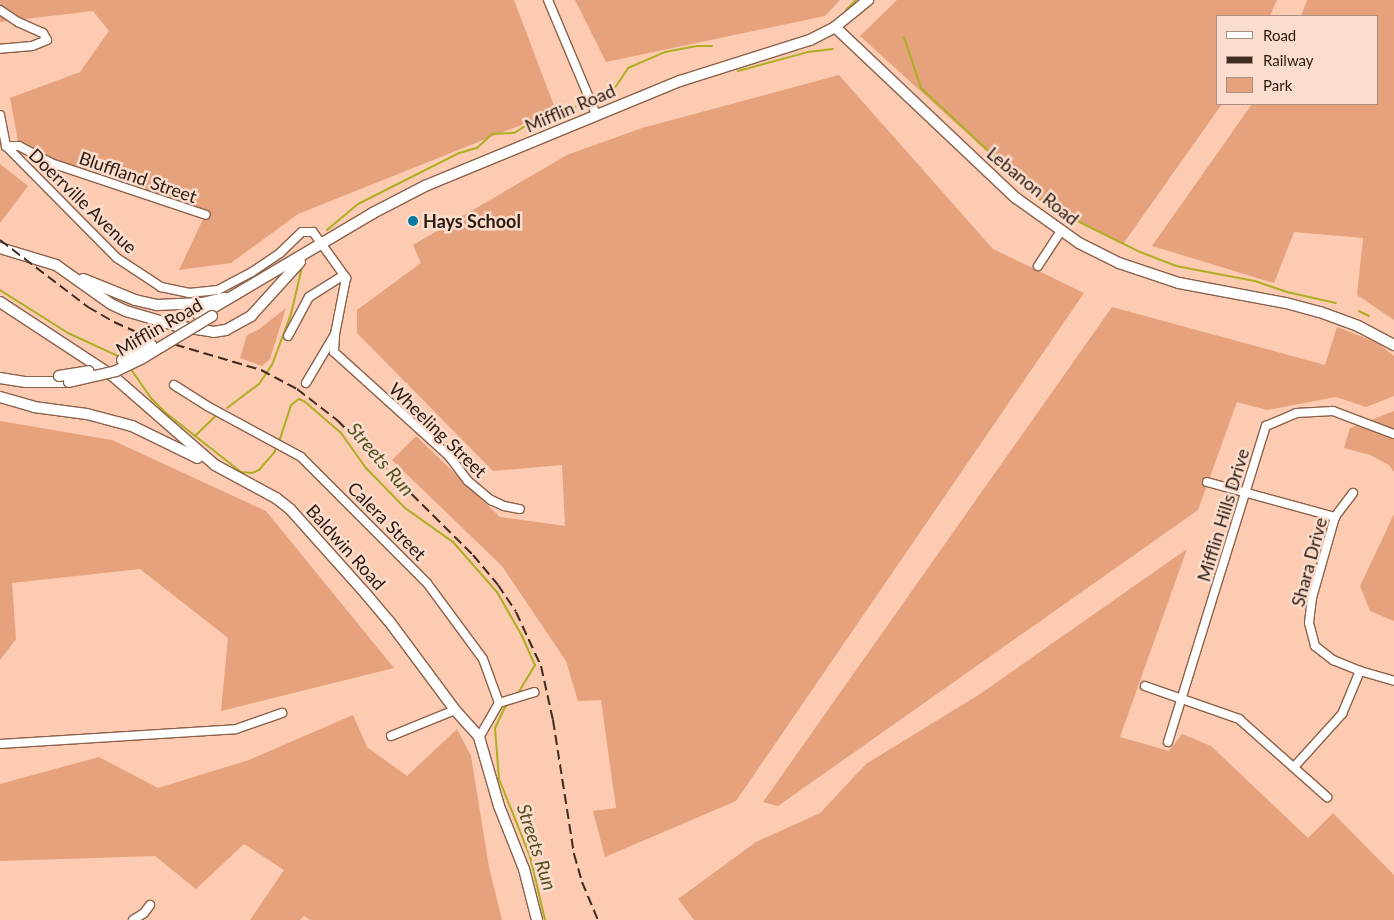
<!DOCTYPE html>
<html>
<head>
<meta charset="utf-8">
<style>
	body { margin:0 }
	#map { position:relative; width:1394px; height:920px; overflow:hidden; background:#fccbb1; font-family:Lato,sans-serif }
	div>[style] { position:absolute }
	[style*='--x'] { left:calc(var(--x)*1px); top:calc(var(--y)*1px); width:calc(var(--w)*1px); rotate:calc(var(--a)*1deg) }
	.green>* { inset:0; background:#e6a27c }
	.stream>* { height:2px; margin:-1px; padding:0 1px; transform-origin:1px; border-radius:1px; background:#adae23 }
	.roads { filter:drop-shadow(1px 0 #8b6149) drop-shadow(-1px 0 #8b6149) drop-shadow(0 1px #8b6149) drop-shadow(0 -1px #8b6149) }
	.minor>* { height:8px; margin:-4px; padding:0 4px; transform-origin:4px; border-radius:4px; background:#fff }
	.major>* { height:10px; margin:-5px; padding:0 5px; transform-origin:5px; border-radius:5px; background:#fff }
	.rail>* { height:2px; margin-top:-1px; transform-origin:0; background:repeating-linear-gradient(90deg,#402b20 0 10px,transparent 0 15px) }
	.bridges { filter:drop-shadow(1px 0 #8b6149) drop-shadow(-1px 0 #8b6149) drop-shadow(0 1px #8b6149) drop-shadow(0 -1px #8b6149) }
	.major-bridge>* { height:10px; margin:-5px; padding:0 5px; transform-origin:5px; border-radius:5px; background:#fff }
	.dots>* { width:14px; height:14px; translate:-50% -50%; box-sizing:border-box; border:2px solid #fbddcd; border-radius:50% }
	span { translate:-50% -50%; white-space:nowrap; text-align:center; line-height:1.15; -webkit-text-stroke:5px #fbddcd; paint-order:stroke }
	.street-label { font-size:18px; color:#2b1910 }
	.poi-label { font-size:18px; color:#2b1910; font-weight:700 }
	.left { translate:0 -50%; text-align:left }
	.water-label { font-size:19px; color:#4f501d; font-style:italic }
	.legend { position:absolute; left:1216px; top:15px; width:162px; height:90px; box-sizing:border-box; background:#fbddcd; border:1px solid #a88f81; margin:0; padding:6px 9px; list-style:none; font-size:15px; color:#2b1910 }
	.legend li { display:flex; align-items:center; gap:10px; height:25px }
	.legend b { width:25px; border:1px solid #a88f81 }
</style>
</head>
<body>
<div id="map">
	<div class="green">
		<i style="clip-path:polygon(0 0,514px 0,556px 111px,298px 214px,231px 263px,179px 270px,205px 215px,51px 163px,19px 146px,10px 98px,80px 72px,109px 31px,93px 11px,0 22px)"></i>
		<i style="clip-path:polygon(575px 0,840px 0,825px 16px,606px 62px)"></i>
		<i style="clip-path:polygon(897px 0,1277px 0,1270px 16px,1218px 16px,1218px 104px,1222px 104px,1123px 244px,1047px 206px,860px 36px)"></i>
		<i style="clip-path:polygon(1307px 0,1394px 0,1394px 320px,1357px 295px,1363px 238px,1294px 232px,1274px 283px,1152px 246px,1252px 104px,1378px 104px,1378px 16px,1301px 16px)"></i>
		<i style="clip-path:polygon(839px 75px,993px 249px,1084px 293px,736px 801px,605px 857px,593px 811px,616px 808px,601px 700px,578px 701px,566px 661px,502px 566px,392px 460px,416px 436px,500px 517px,565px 526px,562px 465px,493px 471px,357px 333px,357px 310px,421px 263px,413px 245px,567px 155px,642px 128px)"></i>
		<i style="clip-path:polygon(0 164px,28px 186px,0 223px)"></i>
		<i style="clip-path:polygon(1112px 307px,1325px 365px,1337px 327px,1378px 343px,1394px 356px,1394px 396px,1366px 407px,1336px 397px,1267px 410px,1237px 402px,1198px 510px,778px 806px,763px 802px)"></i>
		<i style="clip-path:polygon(286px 308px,270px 359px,262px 366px,240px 358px,247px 335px,258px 330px)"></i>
		<i style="clip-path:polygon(1394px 411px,1394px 472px,1389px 465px,1370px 455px,1344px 448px,1350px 428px)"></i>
		<i style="clip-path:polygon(0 421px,112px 440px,266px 511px,394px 668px,221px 711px,228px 638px,140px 569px,12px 583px,16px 639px,0 660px)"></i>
		<i style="clip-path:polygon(1394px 514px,1394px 621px,1370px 611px,1360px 586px)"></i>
		<i style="clip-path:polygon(1187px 549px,1120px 737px,1169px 751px,1182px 734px,1211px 746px,1308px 838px,1333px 813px,1394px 875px,1394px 920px,694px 920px,678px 899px,756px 842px,820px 813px,866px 764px,980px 694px)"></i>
		<i style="clip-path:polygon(353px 715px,367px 747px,407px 776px,457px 729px,471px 756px,489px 867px,502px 920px,310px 920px,304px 916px,300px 920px,250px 920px,284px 870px,244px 844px,196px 889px,155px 856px,0 861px,0 784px,99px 757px,158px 788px,249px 760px)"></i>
	</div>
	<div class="stream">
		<i style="--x:846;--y:10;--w:14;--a:-45"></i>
		<i style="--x:904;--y:37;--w:54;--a:71.6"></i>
		<i style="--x:921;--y:88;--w:173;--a:43.1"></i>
		<i style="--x:1047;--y:206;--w:104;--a:26.3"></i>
		<i style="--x:1140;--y:252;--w:39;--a:21"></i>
		<i style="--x:1176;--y:266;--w:80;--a:10.8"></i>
		<i style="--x:1255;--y:281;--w:34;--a:19"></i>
		<i style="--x:1287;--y:292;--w:50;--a:12.7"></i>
		<i style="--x:738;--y:71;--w:73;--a:-15.2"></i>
		<i style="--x:808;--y:52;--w:25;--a:-7"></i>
		<i style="--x:610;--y:95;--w:32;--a:-56"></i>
		<i style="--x:628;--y:68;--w:40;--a:-23.4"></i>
		<i style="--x:665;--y:52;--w:32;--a:-11"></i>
		<i style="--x:696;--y:46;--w:16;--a:0"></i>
		<i style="--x:327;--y:230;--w:40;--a:-40"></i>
		<i style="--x:358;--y:204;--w:113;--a:-26.8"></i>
		<i style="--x:459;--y:153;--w:19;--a:-16"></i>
		<i style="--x:477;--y:148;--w:21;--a:-43"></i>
		<i style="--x:492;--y:134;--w:22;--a:-3"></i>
		<i style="--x:514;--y:133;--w:31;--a:-32"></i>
		<i style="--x:540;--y:117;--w:37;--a:-16"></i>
		<i style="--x:0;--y:290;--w:80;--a:32.3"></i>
		<i style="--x:68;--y:333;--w:57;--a:24.8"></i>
		<i style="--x:1359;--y:311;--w:11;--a:27"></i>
		<i style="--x:130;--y:368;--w:38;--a:55"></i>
		<i style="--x:152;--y:399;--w:20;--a:45"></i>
		<i style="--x:166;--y:413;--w:95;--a:38.2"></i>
		<i style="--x:241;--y:472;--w:11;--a:5"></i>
		<i style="--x:252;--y:473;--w:8;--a:-23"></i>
		<i style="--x:259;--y:470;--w:23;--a:-49"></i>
		<i style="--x:274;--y:453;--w:8;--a:-67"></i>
		<i style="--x:227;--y:408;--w:40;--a:-37"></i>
		<i style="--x:259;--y:384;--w:23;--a:-56"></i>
		<i style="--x:272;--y:365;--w:54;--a:-69.6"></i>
		<i style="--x:291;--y:314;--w:48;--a:-76.8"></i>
		<i style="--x:195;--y:436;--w:28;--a:-44"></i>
		<i style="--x:279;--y:442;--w:39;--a:-72"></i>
		<i style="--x:291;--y:405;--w:10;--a:-37"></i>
		<i style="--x:299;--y:399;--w:5;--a:22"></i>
		<i style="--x:304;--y:401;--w:49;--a:40.9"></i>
		<i style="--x:341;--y:433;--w:43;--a:54.5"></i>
		<i style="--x:366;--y:468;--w:56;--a:45.7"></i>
		<i style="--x:405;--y:508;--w:59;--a:35.3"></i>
		<i style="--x:453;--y:542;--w:67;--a:48.7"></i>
		<i style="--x:497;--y:592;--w:51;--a:60.4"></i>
		<i style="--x:522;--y:636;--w:32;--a:66"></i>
		<i style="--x:535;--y:665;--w:33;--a:121"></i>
		<i style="--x:510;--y:702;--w:9;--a:131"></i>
		<i style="--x:504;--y:709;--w:21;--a:115"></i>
		<i style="--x:495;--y:728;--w:51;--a:85.5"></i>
		<i style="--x:499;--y:779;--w:83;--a:68.1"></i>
		<i style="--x:530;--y:856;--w:66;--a:76.8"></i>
	</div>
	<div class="roads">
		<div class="minor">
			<i style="--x:548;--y:0;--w:124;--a:67.2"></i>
			<i style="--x:0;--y:10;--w:22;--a:34"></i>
			<i style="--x:18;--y:22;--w:27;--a:24"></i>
			<i style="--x:43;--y:33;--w:8;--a:60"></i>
			<i style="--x:47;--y:40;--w:16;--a:158"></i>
			<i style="--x:32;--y:46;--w:32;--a:175"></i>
			<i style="--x:0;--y:115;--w:32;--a:79"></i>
			<i style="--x:6;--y:146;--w:158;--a:45.3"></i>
			<i style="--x:117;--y:258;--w:53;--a:33.4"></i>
			<i style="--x:161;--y:287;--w:29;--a:12"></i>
			<i style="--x:189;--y:293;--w:29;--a:-6"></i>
			<i style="--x:218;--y:290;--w:38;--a:-28"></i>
			<i style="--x:252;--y:272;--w:34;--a:-34"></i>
			<i style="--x:280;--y:253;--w:30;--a:-44"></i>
			<i style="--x:302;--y:232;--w:11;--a:0"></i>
			<i style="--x:313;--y:232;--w:57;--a:54.3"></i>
			<i style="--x:346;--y:278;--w:57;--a:101.1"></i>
			<i style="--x:335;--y:334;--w:57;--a:120.6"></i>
			<i style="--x:6;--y:146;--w:13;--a:0"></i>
			<i style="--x:19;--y:146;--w:36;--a:28"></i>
			<i style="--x:51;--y:163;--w:163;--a:18.5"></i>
			<i style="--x:1038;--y:266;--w:42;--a:-56.7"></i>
			<i style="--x:288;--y:336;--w:44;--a:-61.7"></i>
			<i style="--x:309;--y:297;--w:41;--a:-32.2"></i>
			<i style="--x:335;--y:336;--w:16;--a:94"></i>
			<i style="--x:334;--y:352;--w:155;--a:42.1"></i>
			<i style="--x:449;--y:456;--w:31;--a:53"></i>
			<i style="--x:468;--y:481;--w:30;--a:40"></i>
			<i style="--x:491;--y:500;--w:14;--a:25"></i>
			<i style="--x:504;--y:506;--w:16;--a:11"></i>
			<i style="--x:174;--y:385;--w:41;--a:32.2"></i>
			<i style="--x:209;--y:407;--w:105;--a:28.5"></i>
			<i style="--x:301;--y:457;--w:178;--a:45"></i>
			<i style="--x:427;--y:583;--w:94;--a:53.6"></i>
			<i style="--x:483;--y:659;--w:47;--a:70"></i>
			<i style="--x:499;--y:703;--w:39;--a:120"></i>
			<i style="--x:1207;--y:482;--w:133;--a:15.3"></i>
			<i style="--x:1353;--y:493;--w:30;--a:127"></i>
			<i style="--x:1335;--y:517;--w:84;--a:105.9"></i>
			<i style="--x:1312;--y:598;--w:25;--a:97"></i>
			<i style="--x:1309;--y:623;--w:24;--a:75"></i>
			<i style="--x:1315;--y:646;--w:23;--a:38"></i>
			<i style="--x:1333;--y:660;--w:29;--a:22"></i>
			<i style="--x:1360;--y:671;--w:35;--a:16"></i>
			<i style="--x:1145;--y:686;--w:100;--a:19.3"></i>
			<i style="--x:1239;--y:719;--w:118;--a:41.6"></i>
			<i style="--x:499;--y:703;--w:37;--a:-17"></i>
			<i style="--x:391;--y:736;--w:69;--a:-22.1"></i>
			<i style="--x:1168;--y:742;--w:331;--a:-72.8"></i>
			<i style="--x:1266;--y:426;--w:33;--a:-23"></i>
			<i style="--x:1296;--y:413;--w:37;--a:-3"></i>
			<i style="--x:1333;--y:411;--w:65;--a:20.7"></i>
			<i style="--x:0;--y:744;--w:236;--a:-3.6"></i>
			<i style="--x:236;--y:729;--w:49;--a:-19.2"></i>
			<i style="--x:1294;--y:767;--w:72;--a:-47.8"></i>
			<i style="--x:1342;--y:714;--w:47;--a:-67.3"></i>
			<i style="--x:133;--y:920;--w:13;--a:-32"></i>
			<i style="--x:144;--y:913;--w:10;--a:-53"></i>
		</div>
		<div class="major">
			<i style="--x:835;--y:27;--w:249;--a:43.4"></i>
			<i style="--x:1016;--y:198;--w:77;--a:35.5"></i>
			<i style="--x:1079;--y:243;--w:45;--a:26.6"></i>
			<i style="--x:1119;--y:263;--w:63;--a:18.4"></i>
			<i style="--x:1179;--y:283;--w:109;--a:10.6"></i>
			<i style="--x:1286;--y:303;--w:35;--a:15"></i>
			<i style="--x:1320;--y:312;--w:40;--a:20.2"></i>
			<i style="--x:1358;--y:326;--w:41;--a:27.8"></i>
			<i style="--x:0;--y:248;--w:59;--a:16.9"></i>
			<i style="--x:56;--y:265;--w:67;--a:35.3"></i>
			<i style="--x:111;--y:304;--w:17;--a:25"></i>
			<i style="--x:126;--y:311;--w:53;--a:16.4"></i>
			<i style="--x:177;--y:326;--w:36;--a:9"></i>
			<i style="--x:213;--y:332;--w:13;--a:-9"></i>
			<i style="--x:226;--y:330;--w:29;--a:-29"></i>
			<i style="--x:251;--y:316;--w:73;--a:-47.8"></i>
			<i style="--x:83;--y:279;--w:56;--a:22"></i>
			<i style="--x:135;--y:300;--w:23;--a:13"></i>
			<i style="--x:157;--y:305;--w:45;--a:-2.5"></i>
			<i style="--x:202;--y:303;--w:23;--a:-13"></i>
			<i style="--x:0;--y:302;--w:136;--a:33.3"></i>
			<i style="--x:114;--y:377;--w:134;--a:41.1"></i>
			<i style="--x:215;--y:465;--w:69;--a:28.4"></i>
			<i style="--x:276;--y:498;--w:18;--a:38"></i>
			<i style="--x:290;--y:509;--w:114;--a:48.2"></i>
			<i style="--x:366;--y:594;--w:35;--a:50"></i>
			<i style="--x:389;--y:621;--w:111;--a:53.4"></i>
			<i style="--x:455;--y:710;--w:36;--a:48"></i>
			<i style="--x:479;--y:737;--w:72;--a:73.8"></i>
			<i style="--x:499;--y:806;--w:68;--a:68.4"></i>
			<i style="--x:524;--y:869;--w:53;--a:75.7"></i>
			<i style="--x:199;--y:316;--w:202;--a:-30.6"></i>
			<i style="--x:373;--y:213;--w:59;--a:-27.4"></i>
			<i style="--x:425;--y:186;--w:276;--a:-22.4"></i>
			<i style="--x:680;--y:81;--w:136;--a:-17.5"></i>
			<i style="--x:810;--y:40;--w:28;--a:-27"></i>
			<i style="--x:835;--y:27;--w:43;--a:-39.3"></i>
			<i style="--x:0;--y:378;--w:26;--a:9"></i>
			<i style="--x:26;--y:382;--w:43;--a:0"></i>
			<i style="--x:0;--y:397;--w:35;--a:16"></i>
			<i style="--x:34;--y:407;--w:53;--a:7.5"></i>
			<i style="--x:87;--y:414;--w:47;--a:14.9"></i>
			<i style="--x:132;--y:426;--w:73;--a:25.9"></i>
		</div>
	</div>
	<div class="rail">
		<i style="--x:0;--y:240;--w:111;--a:37.3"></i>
		<i style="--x:88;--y:307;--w:30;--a:30"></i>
		<i style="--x:114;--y:322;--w:35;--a:24"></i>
		<i style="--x:146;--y:336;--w:120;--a:16.5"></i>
		<i style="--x:261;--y:370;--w:41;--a:27.8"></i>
		<i style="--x:297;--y:389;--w:51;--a:37.8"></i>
		<i style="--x:337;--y:420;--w:192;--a:44.8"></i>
		<i style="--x:473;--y:555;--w:39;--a:50"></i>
		<i style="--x:498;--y:585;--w:32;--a:56"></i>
		<i style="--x:516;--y:612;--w:60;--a:65.2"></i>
		<i style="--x:541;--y:666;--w:55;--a:77.5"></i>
		<i style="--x:553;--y:720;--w:136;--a:81.1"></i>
		<i style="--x:574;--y:854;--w:29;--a:74"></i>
		<i style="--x:582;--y:882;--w:41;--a:67.2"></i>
	</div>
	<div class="bridges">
		<div class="major-bridge">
			<i style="--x:122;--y:360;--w:33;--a:-27"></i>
			<i style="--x:59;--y:376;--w:30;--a:-9"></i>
			<i style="--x:69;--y:382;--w:48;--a:-13.2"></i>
			<i style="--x:116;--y:371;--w:28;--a:-26"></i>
			<i style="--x:141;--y:359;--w:83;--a:-31.2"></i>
		</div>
	</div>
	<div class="dots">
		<i style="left:413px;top:221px;background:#037aa2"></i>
	</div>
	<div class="street-label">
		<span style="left:570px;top:108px;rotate:-23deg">Mifflin Road</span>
		<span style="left:138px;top:177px;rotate:19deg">Bluffland Street</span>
		<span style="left:1033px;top:186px;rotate:39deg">Lebanon Road</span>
		<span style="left:83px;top:201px;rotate:44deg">Doerrville Avenue</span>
		<span style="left:159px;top:327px;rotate:-30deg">Mifflin Road</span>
		<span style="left:438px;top:430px;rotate:44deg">Wheeling Street</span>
		<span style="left:1223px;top:515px;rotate:-73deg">Mifflin Hills Drive</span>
		<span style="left:387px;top:521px;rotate:45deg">Calera Street</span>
		<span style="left:346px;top:547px;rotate:48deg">Baldwin Road</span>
		<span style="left:1309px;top:562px;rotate:-75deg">Shara Drive</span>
	</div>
	<div class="poi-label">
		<span class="left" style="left:423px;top:221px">Hays School</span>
	</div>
	<div class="water-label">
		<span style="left:381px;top:459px;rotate:49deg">Streets Run</span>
		<span style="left:537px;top:847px;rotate:72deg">Streets Run</span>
	</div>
	<ul class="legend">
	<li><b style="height:6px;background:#fff"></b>Road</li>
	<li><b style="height:6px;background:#402b20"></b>Railway</li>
	<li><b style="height:14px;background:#e6a27c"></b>Park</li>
	</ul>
</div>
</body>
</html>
